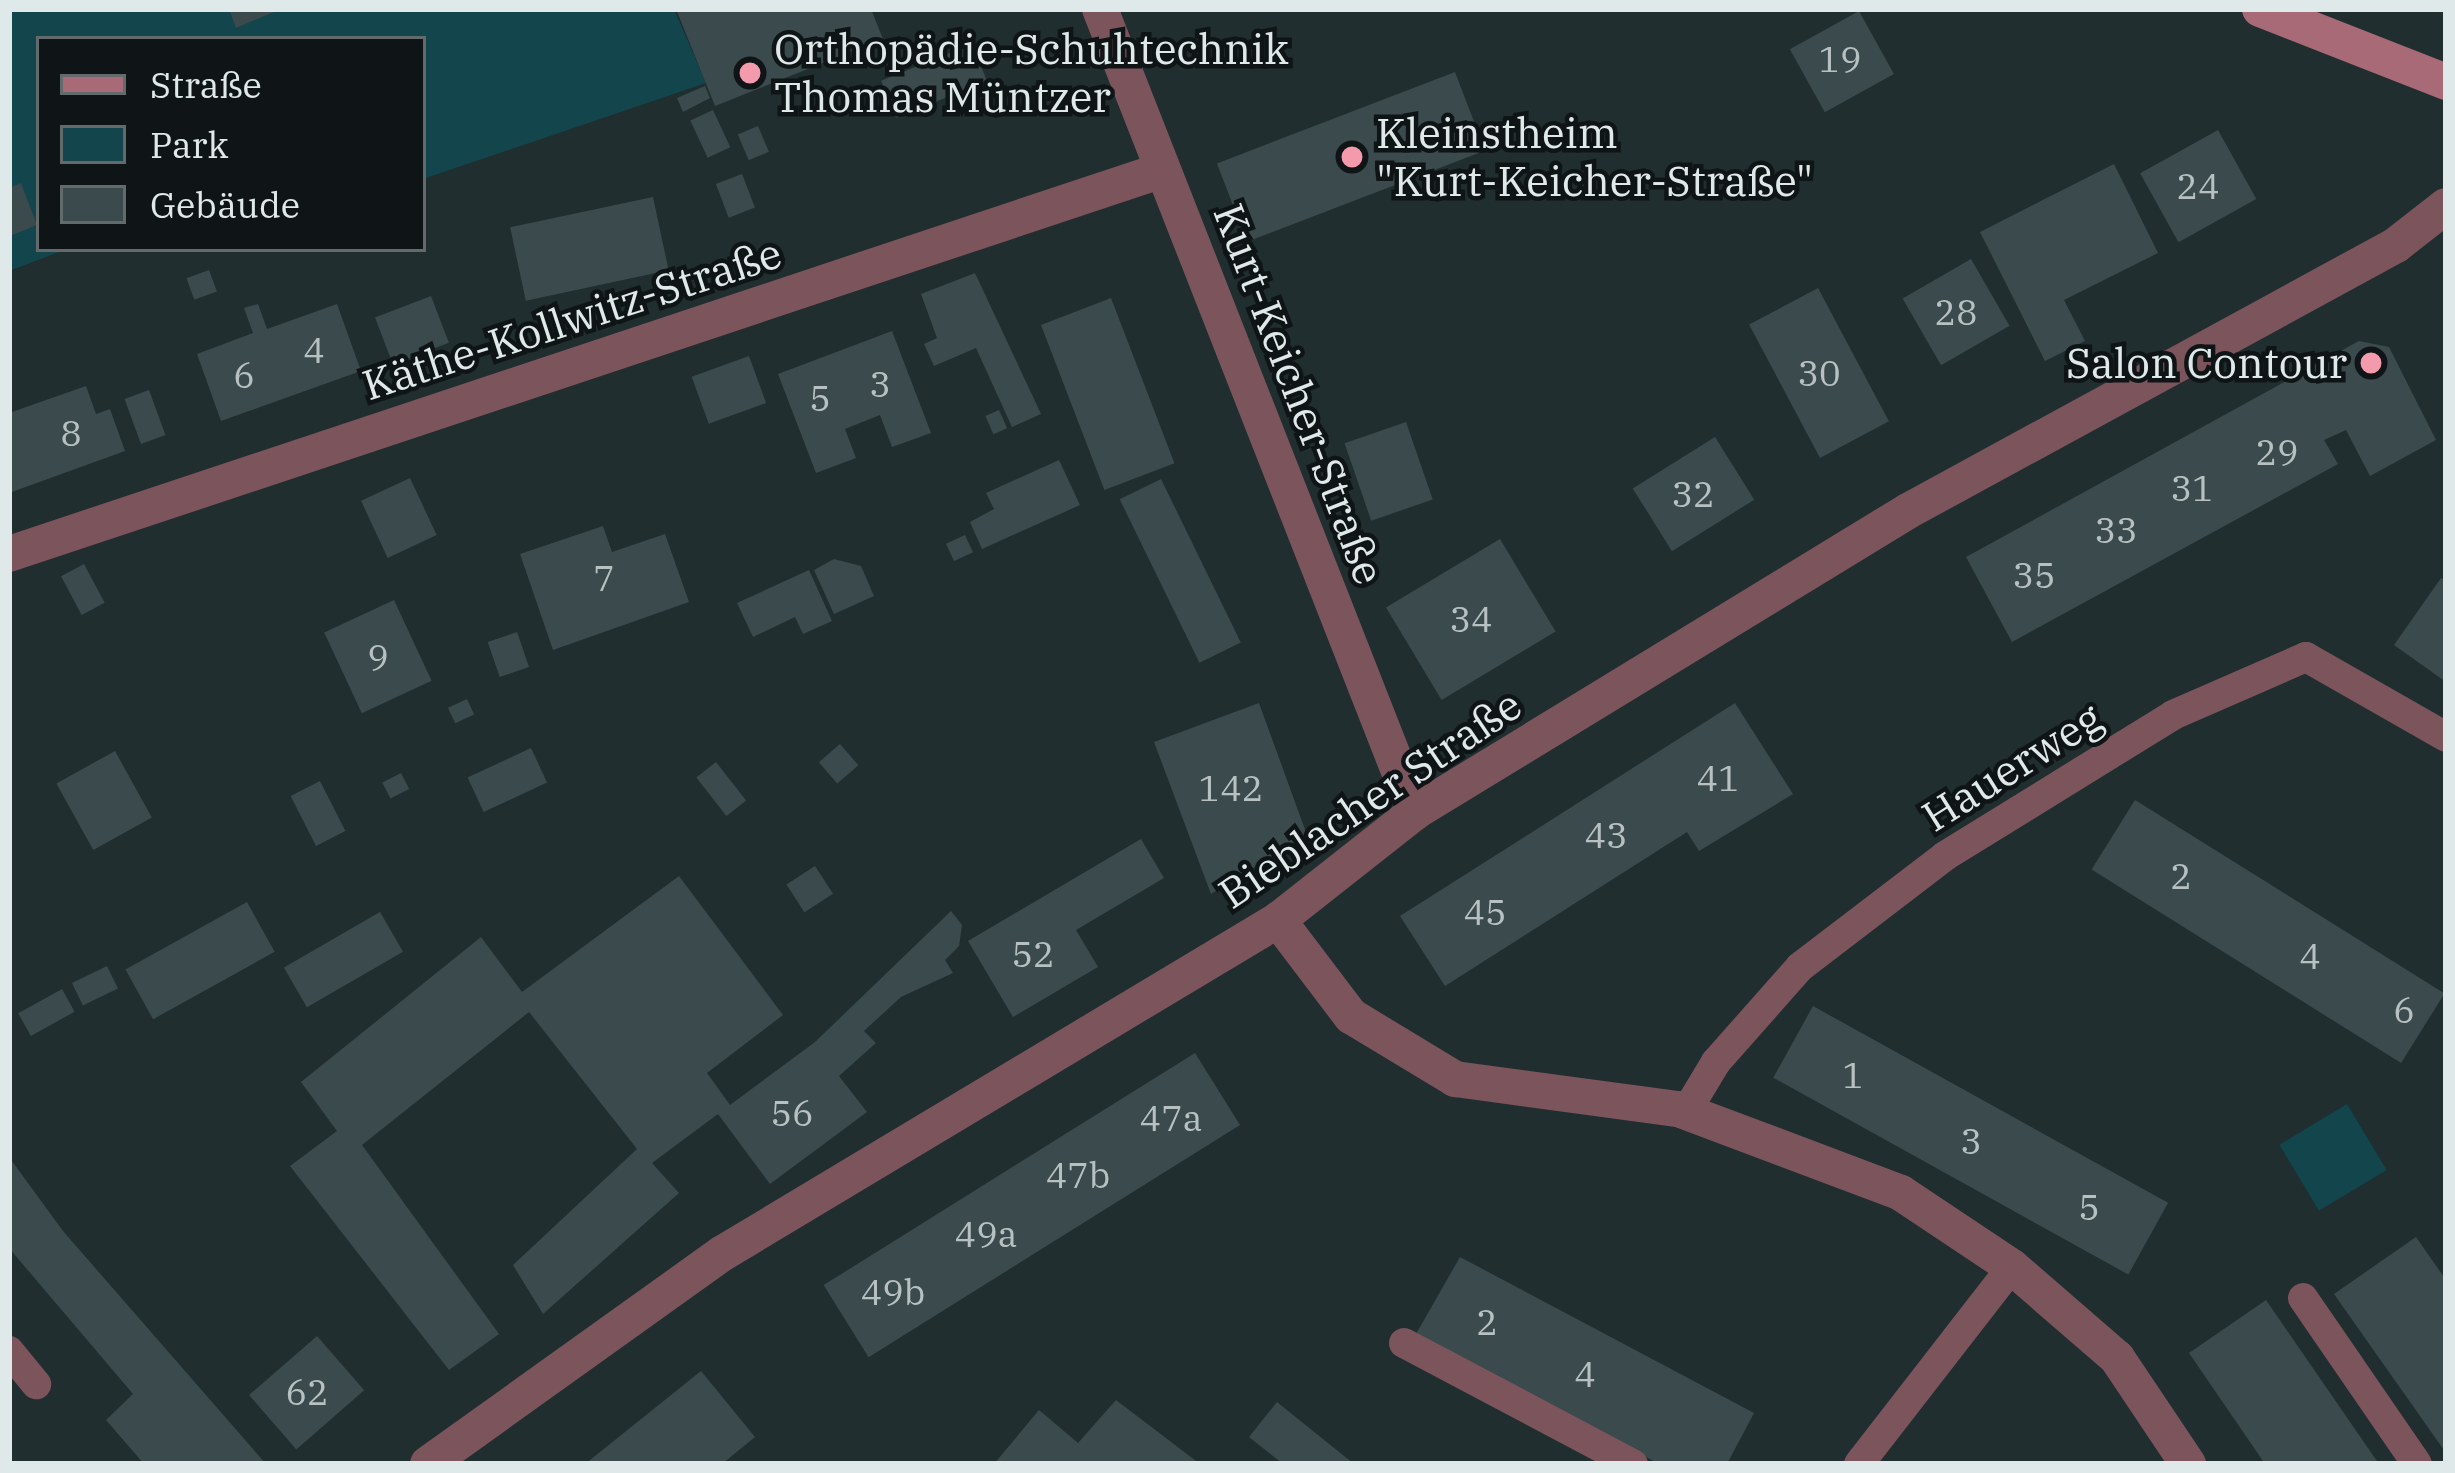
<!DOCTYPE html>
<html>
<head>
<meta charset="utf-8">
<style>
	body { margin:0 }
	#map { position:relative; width:2455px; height:1473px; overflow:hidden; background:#202e30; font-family:"IBM Plex Serif",serif }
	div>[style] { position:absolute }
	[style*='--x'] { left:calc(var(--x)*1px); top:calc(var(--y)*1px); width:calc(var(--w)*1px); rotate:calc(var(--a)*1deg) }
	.green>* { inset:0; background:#12454c; transform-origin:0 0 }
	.building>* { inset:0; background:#3b4a4c; transform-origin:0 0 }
	.lane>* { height:30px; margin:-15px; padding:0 15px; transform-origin:15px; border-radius:15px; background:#7c545c }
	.street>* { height:36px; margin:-18px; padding:0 18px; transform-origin:18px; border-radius:18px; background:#7c545c }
	.secondary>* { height:36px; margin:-18px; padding:0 18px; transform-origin:18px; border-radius:18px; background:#a96a77 }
	.dots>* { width:33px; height:33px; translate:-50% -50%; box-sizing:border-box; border:6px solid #0f1516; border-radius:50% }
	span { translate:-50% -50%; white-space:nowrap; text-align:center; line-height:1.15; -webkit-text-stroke:9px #0f1516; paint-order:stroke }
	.number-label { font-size:36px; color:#b7c1c2 }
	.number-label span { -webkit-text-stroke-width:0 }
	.poi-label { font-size:42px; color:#e0e9ea }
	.left { translate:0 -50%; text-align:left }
	.right { translate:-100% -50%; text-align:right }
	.street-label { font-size:42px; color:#e0e9ea }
	.frame { position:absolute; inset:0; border:12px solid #e0e9ea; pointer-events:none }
	.legend { position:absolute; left:36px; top:36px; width:390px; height:216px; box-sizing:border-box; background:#0f1516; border:3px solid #636a6b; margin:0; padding:15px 21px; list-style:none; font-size:36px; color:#e0e9ea }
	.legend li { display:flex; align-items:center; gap:24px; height:60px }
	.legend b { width:60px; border:3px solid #636a6b }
</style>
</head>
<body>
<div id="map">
	<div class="green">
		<i style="clip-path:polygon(9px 9px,674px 9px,706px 83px,423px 179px,423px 39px,39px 39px,39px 249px,67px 249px,9px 271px)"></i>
		<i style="left:2347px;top:1104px;width:77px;height:79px;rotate:59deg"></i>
	</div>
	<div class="building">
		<i style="clip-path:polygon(229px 9px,281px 9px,236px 28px)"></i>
		<i style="clip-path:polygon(676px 9px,871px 9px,883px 39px,715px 106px)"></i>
		<i style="left:1859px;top:11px;width:72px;height:79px;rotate:61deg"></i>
		<i style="left:972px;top:44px;width:40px;height:98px;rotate:68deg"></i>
		<i style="left:1455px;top:72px;width:84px;height:255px;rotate:69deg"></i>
		<i style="clip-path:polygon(705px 86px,710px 98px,683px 112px,677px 98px)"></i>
		<i style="left:713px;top:110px;width:41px;height:25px;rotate:65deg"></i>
		<i style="left:758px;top:126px;width:28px;height:22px;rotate:67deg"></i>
		<i style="left:2218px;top:130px;width:79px;height:89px;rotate:61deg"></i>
		<i style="clip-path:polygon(2114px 164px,2158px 253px,2064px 300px,2085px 341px,2045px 361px,1980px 232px)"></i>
		<i style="left:742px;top:174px;width:36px;height:28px;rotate:69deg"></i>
		<i style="clip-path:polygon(21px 183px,37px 225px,10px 236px,9px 188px)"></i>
		<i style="left:653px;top:197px;width:75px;height:146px;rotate:78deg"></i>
		<i style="left:1971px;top:259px;width:77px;height:79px;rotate:60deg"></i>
		<i style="left:209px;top:270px;width:23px;height:24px;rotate:70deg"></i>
		<i style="clip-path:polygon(975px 273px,1041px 414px,1012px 427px,976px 348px,934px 366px,924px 344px,937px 338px,921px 294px)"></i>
		<i style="left:1818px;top:288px;width:151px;height:78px;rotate:62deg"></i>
		<i style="left:431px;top:296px;width:50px;height:60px;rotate:69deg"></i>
		<i style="left:1111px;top:298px;width:177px;height:75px;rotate:69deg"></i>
		<i style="clip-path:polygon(258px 304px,267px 329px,337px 304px,361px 371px,221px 421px,197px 354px,253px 333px,244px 308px)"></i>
		<i style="clip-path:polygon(892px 331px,931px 433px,892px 447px,880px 415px,845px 429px,856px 458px,816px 473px,778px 374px)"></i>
		<i style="clip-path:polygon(2359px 341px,2389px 347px,2436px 440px,2370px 476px,2346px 430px,2324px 440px,2338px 464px,2012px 642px,1966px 557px)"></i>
		<i style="left:749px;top:356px;width:50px;height:61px;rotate:70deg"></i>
		<i style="clip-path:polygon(86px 386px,96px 414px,110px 409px,125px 451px,9px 493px,9px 413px)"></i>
		<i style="left:149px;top:390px;width:48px;height:26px;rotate:70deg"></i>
		<i style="left:999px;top:410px;width:20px;height:15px;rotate:66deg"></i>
		<i style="left:1406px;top:422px;width:82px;height:65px;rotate:71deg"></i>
		<i style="left:1715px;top:437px;width:74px;height:97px;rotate:58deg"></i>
		<i style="clip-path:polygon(1059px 460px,1080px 505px,982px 549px,970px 522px,994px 509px,986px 493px)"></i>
		<i style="left:410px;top:478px;width:63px;height:54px;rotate:65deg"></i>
		<i style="left:1161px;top:479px;width:182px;height:46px;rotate:64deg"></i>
		<i style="clip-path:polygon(603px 526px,612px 552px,665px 534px,689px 602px,553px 650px,520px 554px)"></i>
		<i style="left:965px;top:535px;width:19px;height:21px;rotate:65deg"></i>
		<i style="left:1500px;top:539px;width:108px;height:133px;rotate:59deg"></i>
		<i style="clip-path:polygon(834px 559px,861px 566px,874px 596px,834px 614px,814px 570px)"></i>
		<i style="left:84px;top:564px;width:44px;height:26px;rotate:62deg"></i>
		<i style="clip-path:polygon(809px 570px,832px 621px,803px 634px,795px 617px,753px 637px,737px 603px)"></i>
		<i style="clip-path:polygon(2441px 578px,2446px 581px,2446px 682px,2394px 645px)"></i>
		<i style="left:394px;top:600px;width:89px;height:77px;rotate:65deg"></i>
		<i style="left:517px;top:632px;width:37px;height:31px;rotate:71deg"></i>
		<i style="left:467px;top:699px;width:17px;height:21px;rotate:65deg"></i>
		<i style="clip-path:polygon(1259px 703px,1307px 835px,1211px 894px,1154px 742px)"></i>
		<i style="clip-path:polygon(1735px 703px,1793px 794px,1699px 851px,1687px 832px,1445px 986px,1400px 916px)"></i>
		<i style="left:840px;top:744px;width:28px;height:28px;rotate:49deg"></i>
		<i style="left:531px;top:748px;width:38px;height:70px;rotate:65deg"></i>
		<i style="left:115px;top:751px;width:76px;height:67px;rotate:61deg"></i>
		<i style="left:716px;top:762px;width:49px;height:25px;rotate:52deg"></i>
		<i style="left:401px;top:773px;width:18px;height:21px;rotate:63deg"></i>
		<i style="left:320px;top:781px;width:56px;height:33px;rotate:63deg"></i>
		<i style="left:2135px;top:800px;width:365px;height:82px;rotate:32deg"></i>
		<i style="clip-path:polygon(1141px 839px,1164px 878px,1076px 930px,1098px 967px,1013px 1017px,968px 941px)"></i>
		<i style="left:815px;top:866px;width:33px;height:34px;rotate:57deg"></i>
		<i style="clip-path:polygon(679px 876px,783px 1015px,707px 1073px,730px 1105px,815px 1042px,951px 911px,962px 925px,959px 946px,945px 960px,953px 973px,901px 997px,864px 1031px,876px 1043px,839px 1076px,867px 1112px,770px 1184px,718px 1114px,652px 1163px,679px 1193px,543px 1314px,513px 1265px,637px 1149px,529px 1012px,362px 1145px,499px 1334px,449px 1370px,290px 1166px,337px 1131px,301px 1082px,481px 937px,522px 992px)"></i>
		<i style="left:247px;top:902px;width:57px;height:139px;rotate:61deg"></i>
		<i style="left:380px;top:912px;width:46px;height:111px;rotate:60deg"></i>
		<i style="left:107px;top:966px;width:25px;height:39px;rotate:64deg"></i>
		<i style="left:62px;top:989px;width:26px;height:50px;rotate:61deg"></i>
		<i style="left:1813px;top:1006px;width:406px;height:82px;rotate:29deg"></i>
		<i style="left:1195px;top:1053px;width:85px;height:438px;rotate:58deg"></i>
		<i style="clip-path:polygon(9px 1157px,63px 1231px,266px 1464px,144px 1464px,106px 1420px,133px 1394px,9px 1248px)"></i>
		<i style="clip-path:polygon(2416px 1237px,2446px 1280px,2446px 1453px,2334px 1294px)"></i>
		<i style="clip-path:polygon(1460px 1257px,1754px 1413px,1727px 1464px,1659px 1464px,1416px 1334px)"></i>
		<i style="clip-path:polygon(2266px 1300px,2379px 1464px,2265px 1464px,2189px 1353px)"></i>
		<i style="left:317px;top:1336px;width:72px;height:90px;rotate:49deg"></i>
		<i style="clip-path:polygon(701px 1371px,755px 1437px,722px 1464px,585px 1464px)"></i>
		<i style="clip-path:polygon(1116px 1400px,1200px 1464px,994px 1464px,1039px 1410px,1078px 1443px)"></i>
		<i style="clip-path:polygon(1277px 1402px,1354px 1464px,1283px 1464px,1249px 1437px)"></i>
	</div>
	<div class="lane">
		<i style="--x:1686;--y:1112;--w:58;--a:-59"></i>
		<i style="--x:1716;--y:1062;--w:127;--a:-48.5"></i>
		<i style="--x:1800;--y:967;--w:183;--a:-37.4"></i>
		<i style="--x:1945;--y:856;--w:268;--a:-31.7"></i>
		<i style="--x:2173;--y:715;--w:145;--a:-23.6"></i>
		<i style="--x:2306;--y:657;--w:161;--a:29.7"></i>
		<i style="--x:2303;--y:1298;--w:201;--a:55.5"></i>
		<i style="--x:1404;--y:1343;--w:259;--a:27.9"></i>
		<i style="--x:9;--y:1351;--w:43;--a:50.7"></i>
		<i style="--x:1859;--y:1464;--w:249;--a:-52.2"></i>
	</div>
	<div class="street">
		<i style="--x:1100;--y:9;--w:863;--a:68.58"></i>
		<i style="--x:9;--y:554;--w:1216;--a:-18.41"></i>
		<i style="--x:1278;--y:920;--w:121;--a:52.8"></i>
		<i style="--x:1351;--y:1016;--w:122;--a:31.2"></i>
		<i style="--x:1455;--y:1079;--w:225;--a:7.7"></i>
		<i style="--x:1678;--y:1109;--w:238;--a:20.6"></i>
		<i style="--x:1901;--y:1193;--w:133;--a:33.7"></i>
		<i style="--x:2012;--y:1267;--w:139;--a:40.9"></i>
		<i style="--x:2117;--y:1358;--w:128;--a:56.2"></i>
		<i style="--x:428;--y:1464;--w:363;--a:-35.6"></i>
		<i style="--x:723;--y:1253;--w:647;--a:-30.96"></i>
		<i style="--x:1278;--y:920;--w:174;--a:-38.2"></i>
		<i style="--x:1415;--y:812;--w:578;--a:-31.41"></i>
		<i style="--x:1908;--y:511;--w:556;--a:-28.59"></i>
		<i style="--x:2396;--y:245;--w:63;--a:-38"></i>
	</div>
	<div class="secondary">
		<i style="--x:2260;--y:9;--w:200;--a:21.4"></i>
	</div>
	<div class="dots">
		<i style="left:750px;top:73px;background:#f39aac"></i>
		<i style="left:1352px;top:157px;background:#f39aac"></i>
		<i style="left:2371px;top:363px;background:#f39aac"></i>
	</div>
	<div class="number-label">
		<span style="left:1840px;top:59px">19</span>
		<span style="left:2198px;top:186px">24</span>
		<span style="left:1956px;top:312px">28</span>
		<span style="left:314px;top:350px">4</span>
		<span style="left:1819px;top:373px">30</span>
		<span style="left:244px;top:375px">6</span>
		<span style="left:880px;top:384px">3</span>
		<span style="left:820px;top:398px">5</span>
		<span style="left:71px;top:433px">8</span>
		<span style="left:2277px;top:452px">29</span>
		<span style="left:2192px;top:488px">31</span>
		<span style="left:1693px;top:494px">32</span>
		<span style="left:2116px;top:530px">33</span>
		<span style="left:2034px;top:575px">35</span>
		<span style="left:604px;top:578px">7</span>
		<span style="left:1471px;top:619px">34</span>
		<span style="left:378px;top:657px">9</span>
		<span style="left:1718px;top:778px">41</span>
		<span style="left:1231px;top:788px">142</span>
		<span style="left:1606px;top:835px">43</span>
		<span style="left:2181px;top:876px">2</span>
		<span style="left:1485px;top:912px">45</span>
		<span style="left:1033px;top:954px">52</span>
		<span style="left:2310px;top:956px">4</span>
		<span style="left:2404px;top:1010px">6</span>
		<span style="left:1853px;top:1075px">1</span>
		<span style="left:792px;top:1113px">56</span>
		<span style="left:1171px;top:1118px">47a</span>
		<span style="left:1971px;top:1141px">3</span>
		<span style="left:1078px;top:1175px">47b</span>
		<span style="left:2089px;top:1207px">5</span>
		<span style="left:986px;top:1234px">49a</span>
		<span style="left:893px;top:1292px">49b</span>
		<span style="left:1487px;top:1322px">2</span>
		<span style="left:1585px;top:1374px">4</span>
		<span style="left:307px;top:1392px">62</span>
	</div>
	<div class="poi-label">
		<span class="left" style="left:774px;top:73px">Orthopädie-Schuhtechnik<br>Thomas Müntzer</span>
		<span class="left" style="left:1376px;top:157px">Kleinstheim<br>"Kurt-Keicher-Straße"</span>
		<span class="right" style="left:2347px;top:363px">Salon Contour</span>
	</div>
	<div class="street-label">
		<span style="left:572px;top:319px;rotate:-18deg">Käthe-Kollwitz-Straße</span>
		<span style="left:1299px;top:394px;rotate:69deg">Kurt-Keicher-Straße</span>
		<span style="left:2012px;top:767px;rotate:-32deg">Hauerweg</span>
		<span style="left:1370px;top:799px;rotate:-34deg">Bieblacher Straße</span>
	</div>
	<div class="frame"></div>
	<ul class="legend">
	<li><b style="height:15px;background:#a96a77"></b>Straße</li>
	<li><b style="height:33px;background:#12454c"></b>Park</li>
	<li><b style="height:33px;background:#3b4a4c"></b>Gebäude</li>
	</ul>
</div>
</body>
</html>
